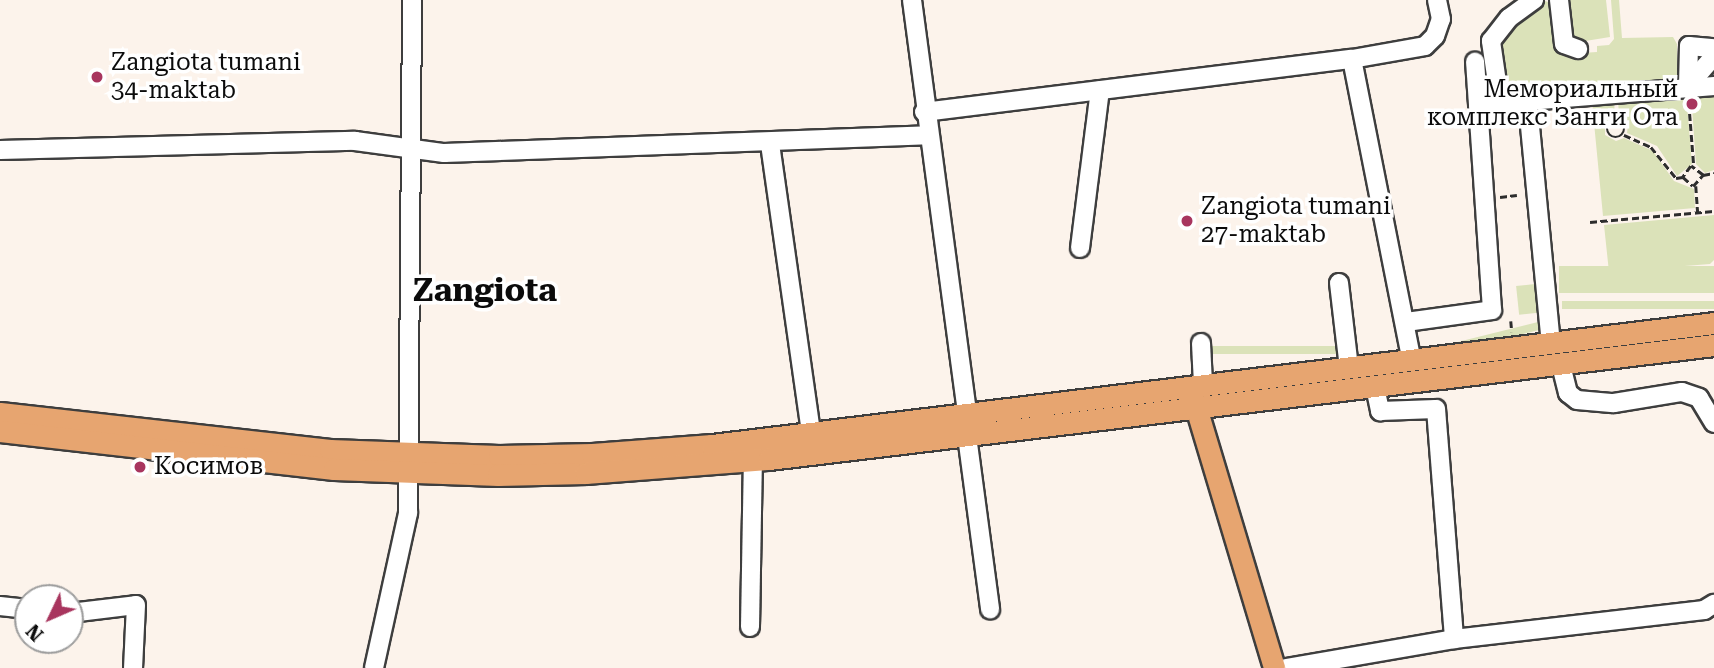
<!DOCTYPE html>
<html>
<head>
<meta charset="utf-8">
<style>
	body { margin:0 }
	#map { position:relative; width:1714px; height:668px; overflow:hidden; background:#fcf3eb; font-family:"Roboto Serif",serif }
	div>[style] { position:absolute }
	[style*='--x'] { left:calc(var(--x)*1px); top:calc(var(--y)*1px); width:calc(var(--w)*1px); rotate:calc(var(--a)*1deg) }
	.green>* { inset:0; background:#dbe2b9; transform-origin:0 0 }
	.path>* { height:2.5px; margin-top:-1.25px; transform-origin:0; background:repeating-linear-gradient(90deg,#2d2d2d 0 7px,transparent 0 10.5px) }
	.path>.ring { margin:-1.25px; padding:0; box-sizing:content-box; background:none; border:2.5px solid #2d2d2d; border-radius:50% }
	.roads { filter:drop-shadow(2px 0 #3e3e3e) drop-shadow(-2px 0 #3e3e3e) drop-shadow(0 2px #3e3e3e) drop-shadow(0 -2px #3e3e3e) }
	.minor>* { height:18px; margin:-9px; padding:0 9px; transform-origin:9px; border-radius:9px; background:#fff }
	.major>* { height:21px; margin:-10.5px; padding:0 10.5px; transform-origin:10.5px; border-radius:10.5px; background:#e7a570 }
	.dots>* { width:19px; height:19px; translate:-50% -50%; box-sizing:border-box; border:4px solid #fff; border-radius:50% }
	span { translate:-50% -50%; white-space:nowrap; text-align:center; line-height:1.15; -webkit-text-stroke:7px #fff; paint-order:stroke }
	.poi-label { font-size:24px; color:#0b0b0b }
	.left { translate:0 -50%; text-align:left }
	.right { translate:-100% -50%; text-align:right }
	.district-label { font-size:32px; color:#0b0b0b; font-weight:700 }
	.north { position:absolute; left:14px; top:584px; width:70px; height:70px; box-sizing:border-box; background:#fff; border:2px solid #9d9d9d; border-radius:50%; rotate:226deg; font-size:19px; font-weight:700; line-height:28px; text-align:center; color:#0b0b0b }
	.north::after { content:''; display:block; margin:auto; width:24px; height:32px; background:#a8355e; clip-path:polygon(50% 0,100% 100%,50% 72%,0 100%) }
</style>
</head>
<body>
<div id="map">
	<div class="green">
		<i style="clip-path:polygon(1543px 0,1555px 5px,1561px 49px,1566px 54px,1597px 52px,1597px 46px,1609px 45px,1614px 39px,1611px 0,1619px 0,1622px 38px,1673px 37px,1677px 44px,1677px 80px,1507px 94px,1501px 35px)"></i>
		<i style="clip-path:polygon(1565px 0,1606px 0,1610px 37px,1573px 43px)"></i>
		<i style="clip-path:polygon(1686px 93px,1692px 164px,1677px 176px,1657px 146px,1627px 133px,1628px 125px,1619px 117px,1618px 99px)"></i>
		<i style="clip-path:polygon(1691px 93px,1714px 93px,1714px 170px,1705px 173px,1696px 164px)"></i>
		<i style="clip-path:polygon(1614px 100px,1615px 117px,1605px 123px,1605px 135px,1616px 141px,1624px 138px,1653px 151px,1674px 181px,1694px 189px,1695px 208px,1603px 216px,1592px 102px)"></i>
		<i style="clip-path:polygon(1714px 215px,1714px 260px,1710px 264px,1609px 272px,1604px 225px)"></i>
		<i style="left:1714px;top:266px;width:27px;height:155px;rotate:90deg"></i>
		<i style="left:1535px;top:284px;width:29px;height:19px;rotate:84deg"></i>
		<i style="left:1714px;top:301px;width:8px;height:152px;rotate:90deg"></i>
		<i style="left:1538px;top:322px;width:8px;height:117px;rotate:76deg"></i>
		<i style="left:1341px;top:346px;width:8px;height:131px;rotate:90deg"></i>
	</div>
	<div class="path">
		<i style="--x:1689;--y:103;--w:63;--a:85.5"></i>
		<i class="ring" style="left:1607px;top:120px;width:15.5px;height:15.5px"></i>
		<i style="--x:1624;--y:135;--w:30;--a:24"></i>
		<i style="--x:1651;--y:147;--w:40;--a:51"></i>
		<i style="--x:1676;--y:178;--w:7;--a:-8"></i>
		<i style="--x:1703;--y:175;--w:15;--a:-143"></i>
		<i style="--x:1691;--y:166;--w:14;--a:126"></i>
		<i style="--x:1683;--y:177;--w:13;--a:42"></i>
		<i style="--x:1693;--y:186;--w:15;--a:-48"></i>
		<i style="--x:1703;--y:175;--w:11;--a:-10"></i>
		<i style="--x:1696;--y:186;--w:26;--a:86"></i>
		<i style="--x:1500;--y:197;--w:17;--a:-7"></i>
		<i style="--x:1590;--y:222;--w:124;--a:-5.1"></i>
		<i style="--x:1511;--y:321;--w:11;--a:85"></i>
	</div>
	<div class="roads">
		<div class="minor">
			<i style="--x:912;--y:0;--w:418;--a:82.4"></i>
			<i style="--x:1559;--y:0;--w:44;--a:83.5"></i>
			<i style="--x:1564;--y:44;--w:15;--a:20"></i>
			<i style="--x:1352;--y:59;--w:308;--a:78.8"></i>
			<i style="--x:1688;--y:86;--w:40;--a:-88.6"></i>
			<i style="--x:1689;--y:46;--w:25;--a:5"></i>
			<i style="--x:1688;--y:86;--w:40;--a:-49"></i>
			<i style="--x:1500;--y:103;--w:63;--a:-98.3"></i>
			<i style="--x:1491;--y:41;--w:29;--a:-52"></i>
			<i style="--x:1509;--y:18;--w:31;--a:-36"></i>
			<i style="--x:1478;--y:105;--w:237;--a:-4.6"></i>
			<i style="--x:924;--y:112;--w:431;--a:-7.1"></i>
			<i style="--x:1352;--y:59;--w:74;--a:-10.1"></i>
			<i style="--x:1425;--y:46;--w:14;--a:-45"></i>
			<i style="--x:1435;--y:36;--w:18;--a:-71"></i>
			<i style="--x:1441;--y:19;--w:19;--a:-102"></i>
			<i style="--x:1529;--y:116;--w:229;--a:84.5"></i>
			<i style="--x:770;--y:144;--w:292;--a:81.9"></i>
			<i style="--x:0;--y:150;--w:355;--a:-1.5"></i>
			<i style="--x:355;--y:141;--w:90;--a:7.7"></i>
			<i style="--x:444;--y:153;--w:484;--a:-2.1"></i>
			<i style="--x:1080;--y:248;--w:159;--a:-82.8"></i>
			<i style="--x:1339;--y:283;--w:86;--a:83.3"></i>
			<i style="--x:1406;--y:322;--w:87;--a:-7.9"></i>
			<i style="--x:1492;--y:310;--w:249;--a:-93.9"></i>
			<i style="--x:1201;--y:343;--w:41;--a:87.2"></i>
			<i style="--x:1561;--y:365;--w:29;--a:76"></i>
			<i style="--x:1568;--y:393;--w:11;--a:38"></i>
			<i style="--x:1577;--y:400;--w:37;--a:5"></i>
			<i style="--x:1614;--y:403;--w:69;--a:-9.2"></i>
			<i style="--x:1682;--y:392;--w:18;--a:19"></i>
			<i style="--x:1699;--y:398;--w:29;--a:59"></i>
			<i style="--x:1375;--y:387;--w:25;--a:78"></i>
			<i style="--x:1380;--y:411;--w:56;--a:-2"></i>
			<i style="--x:1436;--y:409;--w:231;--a:85.5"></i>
			<i style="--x:967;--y:436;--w:175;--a:82.4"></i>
			<i style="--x:0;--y:606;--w:28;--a:6"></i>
			<i style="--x:70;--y:613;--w:66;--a:-6.9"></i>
			<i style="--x:136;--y:605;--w:63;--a:92.7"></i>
			<i style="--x:750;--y:627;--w:167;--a:-89"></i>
			<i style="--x:374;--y:668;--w:159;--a:-77.6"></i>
			<i style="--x:408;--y:513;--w:513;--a:-89.55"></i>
			<i style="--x:1286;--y:668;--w:170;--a:-9.8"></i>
			<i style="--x:1454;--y:639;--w:252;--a:-6.6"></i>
			<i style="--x:1704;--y:610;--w:12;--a:-31"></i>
		</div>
		<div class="major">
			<i style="--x:1192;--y:394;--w:286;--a:73.3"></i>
			<i style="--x:0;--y:413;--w:332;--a:6.4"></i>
			<i style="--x:330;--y:450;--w:169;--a:2"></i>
			<i style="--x:499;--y:456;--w:93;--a:-1.2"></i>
			<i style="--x:592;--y:454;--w:120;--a:-4.3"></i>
			<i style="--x:712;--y:445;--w:1009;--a:-6.94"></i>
			<i style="--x:0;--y:431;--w:336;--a:6.5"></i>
			<i style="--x:334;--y:469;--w:164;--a:2.1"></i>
			<i style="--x:498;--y:475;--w:88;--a:-1.3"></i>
			<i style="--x:586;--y:473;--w:184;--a:-4.4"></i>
			<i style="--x:769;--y:459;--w:952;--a:-6.88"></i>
		</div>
	</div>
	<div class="dots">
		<i style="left:97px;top:77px;background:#a8355e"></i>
		<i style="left:1692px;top:104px;background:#a8355e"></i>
		<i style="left:1187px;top:221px;background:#a8355e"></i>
		<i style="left:140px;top:467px;background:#a8355e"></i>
	</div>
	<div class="poi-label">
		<span class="left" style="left:111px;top:77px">Zangiota tumani<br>34-maktab</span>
		<span class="right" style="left:1678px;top:104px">Мемориальный<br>комплекс Занги Ота</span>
		<span class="left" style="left:1201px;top:221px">Zangiota tumani<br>27-maktab</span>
		<span class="left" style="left:154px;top:467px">Косимов</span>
	</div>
	<div class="district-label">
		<span style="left:485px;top:290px">Zangiota</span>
	</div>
	<div class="north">N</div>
</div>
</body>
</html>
